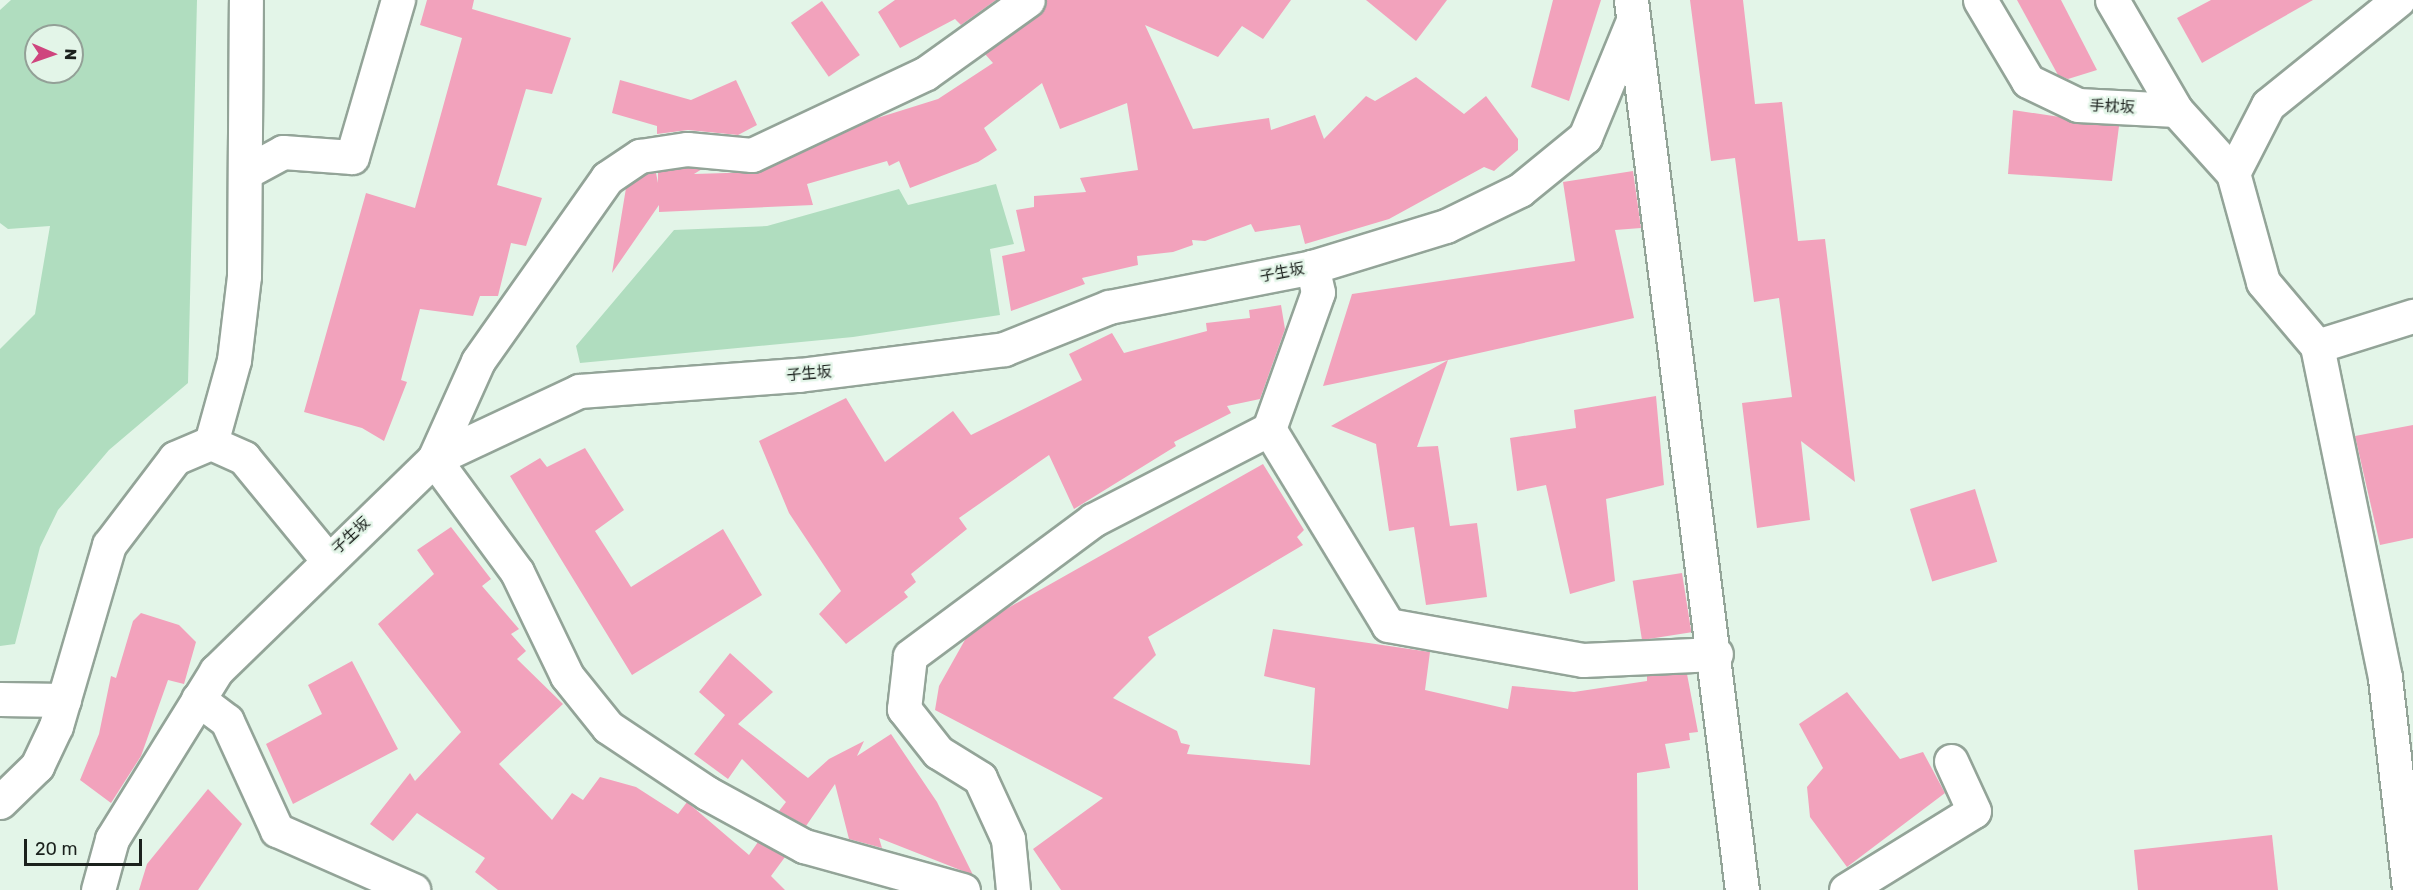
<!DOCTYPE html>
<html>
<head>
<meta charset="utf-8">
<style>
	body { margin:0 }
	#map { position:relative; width:2413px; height:890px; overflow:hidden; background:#e3f5e8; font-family:Rubik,"Noto Sans JP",sans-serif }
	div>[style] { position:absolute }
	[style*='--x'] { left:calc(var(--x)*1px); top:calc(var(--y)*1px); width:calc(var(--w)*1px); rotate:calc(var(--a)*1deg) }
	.green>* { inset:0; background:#b0ddbf }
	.building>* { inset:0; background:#f2a2bc; transform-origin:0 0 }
	.roads { filter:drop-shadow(2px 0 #93a498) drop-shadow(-2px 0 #93a498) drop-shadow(0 2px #93a498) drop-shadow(0 -2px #93a498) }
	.minor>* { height:33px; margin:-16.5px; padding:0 16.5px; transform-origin:16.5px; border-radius:16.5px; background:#fff }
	span { translate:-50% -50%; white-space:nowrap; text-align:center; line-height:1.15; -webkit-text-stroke:4.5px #e3f5e8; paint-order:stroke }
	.street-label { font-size:15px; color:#1b211d }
	.north { position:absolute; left:24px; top:24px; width:60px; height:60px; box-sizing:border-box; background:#e3f5e8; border:2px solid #93a097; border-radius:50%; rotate:92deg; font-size:16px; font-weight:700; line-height:24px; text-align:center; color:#1b211d }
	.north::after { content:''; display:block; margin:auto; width:21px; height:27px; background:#cf457e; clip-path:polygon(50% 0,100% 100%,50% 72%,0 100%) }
	.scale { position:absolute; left:24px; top:839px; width:118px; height:27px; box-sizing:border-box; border:3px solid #1b211d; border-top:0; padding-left:8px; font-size:18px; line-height:21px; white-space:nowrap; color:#1b211d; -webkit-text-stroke:4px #e3f5e8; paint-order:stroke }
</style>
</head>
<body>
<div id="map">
	<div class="green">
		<i style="clip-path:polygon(evenodd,11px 0,197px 0,188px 383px,109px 450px,58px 510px,40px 547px,15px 644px,0 646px,0 349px,35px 314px,50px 226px,8px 229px,0 223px,0 10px,11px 0,36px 36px,72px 36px,72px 72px,36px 72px,36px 36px)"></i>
		<i style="clip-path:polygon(996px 184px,1014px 244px,990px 249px,1000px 315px,853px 337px,580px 363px,576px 346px,674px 230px,767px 226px,899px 189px,908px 205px)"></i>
	</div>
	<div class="building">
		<i style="clip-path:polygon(427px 0,474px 0,472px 9px,571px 38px,552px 94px,526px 89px,497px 185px,542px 198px,526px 246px,511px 243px,498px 296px,480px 296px,473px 316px,420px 309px,401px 380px,407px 382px,384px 441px,362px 428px,304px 412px,366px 193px,415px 208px,462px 38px,420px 25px)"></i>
		<i style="clip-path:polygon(895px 0,996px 0,961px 25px,955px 19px,900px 48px,878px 12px)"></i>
		<i style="clip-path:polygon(1046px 0,1291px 0,1263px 39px,1242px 26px,1218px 57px,1145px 25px,1193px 129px,1269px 118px,1271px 130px,1315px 115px,1324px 139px,1366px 96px,1375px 101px,1416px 77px,1464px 114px,1486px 96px,1518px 139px,1518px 150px,1494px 171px,1484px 167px,1389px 219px,1305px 244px,1300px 225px,1255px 232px,1251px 224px,1205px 241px,1192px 240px,1193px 245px,1173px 252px,1137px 256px,1138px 265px,1082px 278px,1085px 284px,1011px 311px,1002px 256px,1025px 251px,1016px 210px,1034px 207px,1034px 196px,1086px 192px,1080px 178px,1138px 170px,1127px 103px,1060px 129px,1042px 83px,984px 128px,997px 150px,978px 162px,910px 188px,899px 161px,889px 166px,887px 161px,807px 184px,813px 205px,659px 212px,659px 205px,612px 273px,626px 188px,647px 174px,656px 173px,658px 183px,658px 172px,688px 168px,702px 169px,694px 174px,759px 172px,871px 120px,938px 99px,993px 63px,985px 54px,1039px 15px)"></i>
		<i style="clip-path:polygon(1366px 0,1447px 0,1416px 41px)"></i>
		<i style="clip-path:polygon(1553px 0,1601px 0,1569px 101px,1531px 87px)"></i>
		<i style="clip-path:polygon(1690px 0,1743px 0,1755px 104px,1782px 102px,1798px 241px,1825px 239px,1855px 482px,1801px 441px,1810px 520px,1757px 528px,1742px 403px,1792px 397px,1779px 298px,1754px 302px,1735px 158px,1711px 161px)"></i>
		<i style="clip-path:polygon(2017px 0,2061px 0,2097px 70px,2068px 79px,2058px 75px)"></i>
		<i style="clip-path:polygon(2211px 0,2313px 0,2202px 63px,2177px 18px)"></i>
		<i style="left:822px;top:1px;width:66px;height:38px;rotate:55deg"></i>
		<i style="clip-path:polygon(620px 80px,691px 100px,736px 80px,757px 125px,738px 135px,688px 130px,657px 134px,657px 126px,612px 113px)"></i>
		<i style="clip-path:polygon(2013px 110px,2119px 126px,2112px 181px,2008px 174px)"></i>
		<i style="clip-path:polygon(1633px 171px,1641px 228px,1615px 230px,1634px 318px,1448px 360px,1417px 447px,1438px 446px,1450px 526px,1477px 523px,1487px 597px,1426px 605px,1414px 527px,1389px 531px,1376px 444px,1331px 426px,1448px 360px,1323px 386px,1352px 294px,1575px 261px,1563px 182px)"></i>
		<i style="clip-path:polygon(1281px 305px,1285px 329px,1260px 399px,1227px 406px,1231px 413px,1174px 442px,1176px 446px,1074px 509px,1049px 455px,959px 518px,967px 529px,911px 574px,916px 582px,904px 592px,908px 597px,846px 644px,819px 614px,841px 591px,789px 513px,759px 441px,846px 398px,885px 462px,953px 411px,971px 435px,1082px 380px,1069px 354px,1112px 333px,1124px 353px,1207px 331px,1206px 323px,1250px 318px,1249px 310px)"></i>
		<i style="clip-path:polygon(1656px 396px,1664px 485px,1606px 499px,1615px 581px,1570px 594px,1546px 485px,1517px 491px,1510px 438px,1576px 428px,1574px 410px)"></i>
		<i style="clip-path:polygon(2413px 425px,2413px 538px,2380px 545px,2355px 436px)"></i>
		<i style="clip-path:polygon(585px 448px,624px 510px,595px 531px,631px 587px,723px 529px,762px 595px,632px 675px,510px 476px,540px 458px,547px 467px)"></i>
		<i style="clip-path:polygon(1263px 464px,1304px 530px,1297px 537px,1303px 545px,1148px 637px,1156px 655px,1113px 698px,1177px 731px,1181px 743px,1190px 745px,1187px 754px,1310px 765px,1315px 688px,1264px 676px,1273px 629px,1430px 652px,1425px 690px,1508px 709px,1512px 686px,1574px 692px,1647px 681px,1647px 676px,1687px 674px,1698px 732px,1689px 733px,1690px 740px,1665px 744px,1670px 768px,1637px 773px,1638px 890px,1061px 890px,1033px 849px,1103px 798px,935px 710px,939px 686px,966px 638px,999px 613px)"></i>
		<i style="left:1975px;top:489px;width:76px;height:68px;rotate:73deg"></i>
		<i style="clip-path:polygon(451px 527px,491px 579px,482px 586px,519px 629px,511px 634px,526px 651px,517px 659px,563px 704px,499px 764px,552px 820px,572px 793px,583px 800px,600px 777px,636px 787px,678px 814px,687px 802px,749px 855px,758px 842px,785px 857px,771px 876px,785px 890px,498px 890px,475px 872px,485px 858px,417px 813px,393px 841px,370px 824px,410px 773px,415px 781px,461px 732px,378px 624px,434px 574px,417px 550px)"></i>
		<i style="left:1682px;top:573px;width:60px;height:50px;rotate:81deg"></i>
		<i style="clip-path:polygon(141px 613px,179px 625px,196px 642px,184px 684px,168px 680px,141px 756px,111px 803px,80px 780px,99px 734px,111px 676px,116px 678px,133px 621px)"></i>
		<i style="clip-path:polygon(730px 653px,773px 692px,738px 724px,808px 778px,829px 759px,864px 741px,857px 756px,891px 734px,937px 802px,973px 875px,879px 838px,882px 848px,849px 839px,835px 784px,806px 826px,779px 811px,786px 802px,742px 759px,728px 779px,694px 754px,725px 715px,699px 692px)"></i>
		<i style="clip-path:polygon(352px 661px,398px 749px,293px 804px,266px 744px,322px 714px,308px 685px)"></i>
		<i style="clip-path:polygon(1847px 692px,1900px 759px,1923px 752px,1945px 793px,1847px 867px,1810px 817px,1807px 787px,1823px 768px,1799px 724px)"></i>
		<i style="clip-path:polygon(208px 789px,242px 824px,198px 890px,139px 890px,147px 864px)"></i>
		<i style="clip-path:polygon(2272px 835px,2278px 890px,2138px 890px,2134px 850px)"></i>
	</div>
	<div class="roads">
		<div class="minor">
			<i style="--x:1631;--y:0;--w:897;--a:82.89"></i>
			<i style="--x:1980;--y:0;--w:94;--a:59.3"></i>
			<i style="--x:2028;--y:81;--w:55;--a:25.6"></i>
			<i style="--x:2078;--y:105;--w:98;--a:2.9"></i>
			<i style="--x:2176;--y:110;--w:85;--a:47.9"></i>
			<i style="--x:2112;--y:0;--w:127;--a:59.8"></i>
			<i style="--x:2398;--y:0;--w:167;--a:141.1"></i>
			<i style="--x:2268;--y:105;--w:76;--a:117.2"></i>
			<i style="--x:2233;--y:173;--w:113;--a:74.6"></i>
			<i style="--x:2263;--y:282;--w:84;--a:49.8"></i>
			<i style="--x:2317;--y:346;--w:339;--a:78.4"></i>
			<i style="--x:2385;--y:678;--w:213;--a:83.5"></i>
			<i style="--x:246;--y:172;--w:42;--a:-28.4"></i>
			<i style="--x:283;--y:152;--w:69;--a:4.1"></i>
			<i style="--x:352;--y:157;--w:164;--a:-73.7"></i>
			<i style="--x:2317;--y:346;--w:101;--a:-17.4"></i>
			<i style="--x:1269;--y:429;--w:229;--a:58.7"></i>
			<i style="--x:1388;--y:625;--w:198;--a:10.2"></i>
			<i style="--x:1583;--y:660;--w:133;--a:-2.6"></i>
			<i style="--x:211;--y:443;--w:86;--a:-74.5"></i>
			<i style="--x:234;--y:360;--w:85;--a:-83.2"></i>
			<i style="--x:244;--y:276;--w:276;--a:-89.6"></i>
			<i style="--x:434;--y:459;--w:107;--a:-65.8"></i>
			<i style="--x:478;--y:361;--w:224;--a:-54.8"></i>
			<i style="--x:607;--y:178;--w:40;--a:-34"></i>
			<i style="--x:640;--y:156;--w:48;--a:-8.5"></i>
			<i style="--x:687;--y:149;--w:65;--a:5.3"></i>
			<i style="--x:752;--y:155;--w:192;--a:-25.2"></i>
			<i style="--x:926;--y:73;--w:125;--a:-35.6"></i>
			<i style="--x:434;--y:459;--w:140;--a:53.7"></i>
			<i style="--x:517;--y:572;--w:115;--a:64.3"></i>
			<i style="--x:567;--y:676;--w:65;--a:51.2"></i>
			<i style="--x:608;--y:727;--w:119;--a:33.7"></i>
			<i style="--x:707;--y:793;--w:111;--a:28.7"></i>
			<i style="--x:804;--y:846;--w:165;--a:15.5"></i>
			<i style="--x:0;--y:699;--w:64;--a:0.9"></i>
			<i style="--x:198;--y:699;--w:36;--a:37"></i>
			<i style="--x:227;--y:721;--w:120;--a:65.4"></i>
			<i style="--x:277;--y:830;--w:149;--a:23.8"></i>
			<i style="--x:0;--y:802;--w:52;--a:-44.2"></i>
			<i style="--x:37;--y:766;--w:44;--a:-64.6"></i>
			<i style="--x:56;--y:726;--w:189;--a:-73.7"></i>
			<i style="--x:109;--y:545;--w:109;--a:-52.8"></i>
			<i style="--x:175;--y:458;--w:39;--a:-23"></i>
			<i style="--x:211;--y:443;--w:36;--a:24"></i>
			<i style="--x:244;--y:458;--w:129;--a:50.6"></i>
			<i style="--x:98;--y:890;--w:53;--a:-74.6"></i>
			<i style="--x:112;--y:839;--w:198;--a:-58.2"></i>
			<i style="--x:216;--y:671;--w:304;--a:-44.2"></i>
			<i style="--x:434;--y:459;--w:160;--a:-25.1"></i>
			<i style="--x:579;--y:391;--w:221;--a:-4.2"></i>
			<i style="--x:799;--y:375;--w:207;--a:-7.2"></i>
			<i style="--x:1004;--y:349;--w:113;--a:-21.8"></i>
			<i style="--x:1109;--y:307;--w:207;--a:-11.1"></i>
			<i style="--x:1312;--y:267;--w:140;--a:-17"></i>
			<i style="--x:1446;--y:226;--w:82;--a:-25.9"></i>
			<i style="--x:1520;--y:190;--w:84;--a:-39.2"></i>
			<i style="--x:1585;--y:137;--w:123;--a:-67.6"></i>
			<i style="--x:1013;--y:890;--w:51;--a:-95.6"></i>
			<i style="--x:1008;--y:839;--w:67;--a:-114.7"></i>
			<i style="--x:980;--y:778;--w:49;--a:-148.2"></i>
			<i style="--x:938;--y:752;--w:55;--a:-128.3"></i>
			<i style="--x:904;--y:709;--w:53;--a:-83.5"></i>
			<i style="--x:910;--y:656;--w:228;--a:-36.6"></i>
			<i style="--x:1093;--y:520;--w:198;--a:-27.3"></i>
			<i style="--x:1269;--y:429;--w:145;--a:-70.3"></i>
			<i style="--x:1318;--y:292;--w:26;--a:-103"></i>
			<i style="--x:1846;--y:890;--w:150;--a:-31.7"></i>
			<i style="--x:1974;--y:811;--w:55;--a:-114.7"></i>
		</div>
	</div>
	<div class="street-label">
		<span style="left:2112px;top:107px;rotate:3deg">手枕坂</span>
		<span style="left:1282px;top:273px;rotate:-11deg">子生坂</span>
		<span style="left:809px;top:374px;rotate:-5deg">子生坂</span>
		<span style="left:351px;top:536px;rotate:-43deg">子生坂</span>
	</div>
	<div class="north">N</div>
	<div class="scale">20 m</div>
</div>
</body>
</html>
